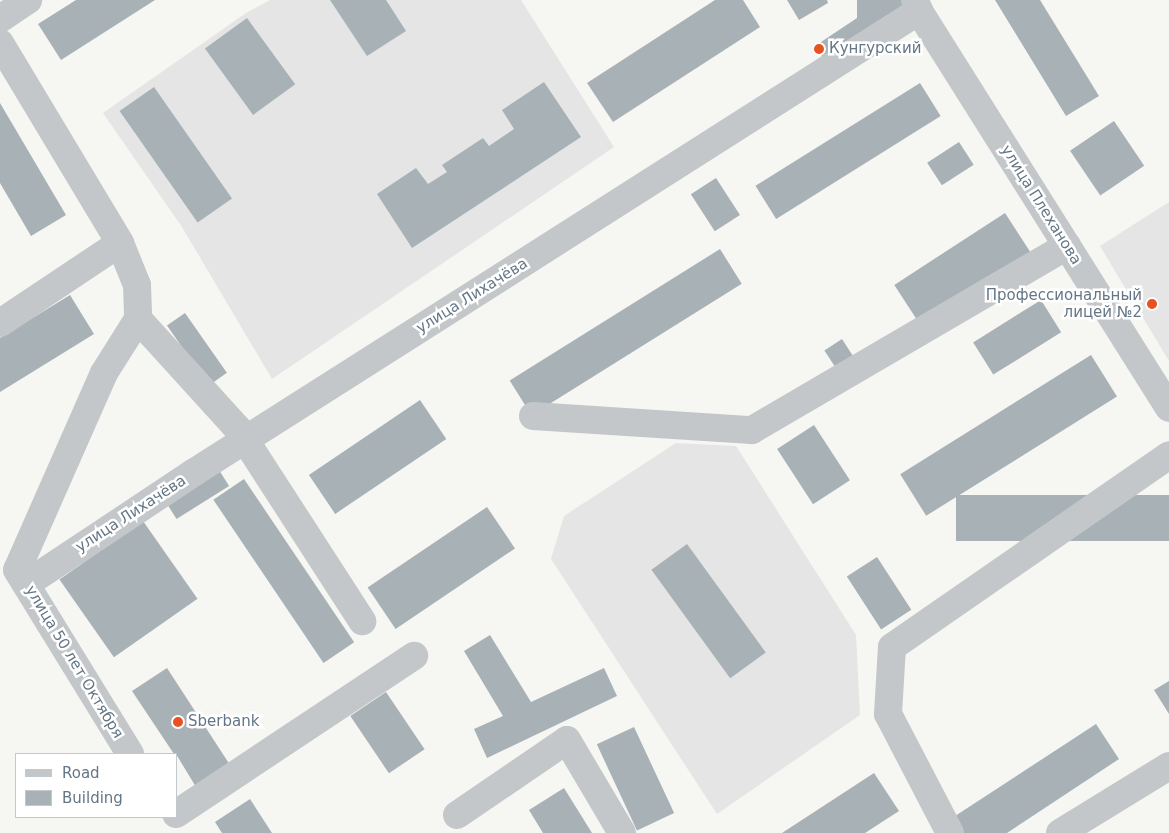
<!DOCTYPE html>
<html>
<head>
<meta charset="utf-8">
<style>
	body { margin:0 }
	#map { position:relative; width:1169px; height:833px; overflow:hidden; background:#f6f6f3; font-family:"DejaVu Sans",sans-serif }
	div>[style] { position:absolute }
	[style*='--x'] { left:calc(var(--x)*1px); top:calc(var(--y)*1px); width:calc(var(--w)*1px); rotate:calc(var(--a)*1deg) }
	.built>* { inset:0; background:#e4e5e4 }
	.building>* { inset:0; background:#a8b1b6; transform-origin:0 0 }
	.minor>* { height:28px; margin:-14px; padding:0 14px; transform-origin:14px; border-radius:14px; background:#c3c7ca }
	.dots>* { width:14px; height:14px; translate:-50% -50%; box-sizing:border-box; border:2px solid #fff; border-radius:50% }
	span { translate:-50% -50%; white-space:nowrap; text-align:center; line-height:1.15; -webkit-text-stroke:5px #fff; paint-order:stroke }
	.poi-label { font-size:15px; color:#647685 }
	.left { translate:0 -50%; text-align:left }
	.right { translate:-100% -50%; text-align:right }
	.street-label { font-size:15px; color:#647685 }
	.legend { position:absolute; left:15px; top:753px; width:162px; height:65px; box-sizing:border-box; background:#fff; border:1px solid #c1c8ce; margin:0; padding:6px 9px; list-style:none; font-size:15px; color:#647685 }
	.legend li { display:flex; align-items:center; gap:10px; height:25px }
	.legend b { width:25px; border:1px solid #c1c8ce }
</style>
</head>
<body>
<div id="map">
	<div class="built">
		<i style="clip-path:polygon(270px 0,521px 0,614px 147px,272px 379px,182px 227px,103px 113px,246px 13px)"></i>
		<i style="clip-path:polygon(1169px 202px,1169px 361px,1100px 246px)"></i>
		<i style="clip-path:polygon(676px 443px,736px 446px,856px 635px,860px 715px,717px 814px,551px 559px,564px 516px)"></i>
	</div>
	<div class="building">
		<i style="clip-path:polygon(76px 0,155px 0,61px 60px,38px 24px)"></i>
		<i style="clip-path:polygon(330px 0,386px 0,406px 31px,367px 56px)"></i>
		<i style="clip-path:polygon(715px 0,743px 0,760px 27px,613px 122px,587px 83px)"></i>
		<i style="clip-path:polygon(787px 0,827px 0,828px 3px,799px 20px)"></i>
		<i style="clip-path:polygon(857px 0,903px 0,909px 11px,827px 65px,815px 46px,857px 18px)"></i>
		<i style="clip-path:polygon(995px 0,1040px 0,1099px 96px,1066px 116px)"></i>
		<i style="left:247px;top:18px;width:82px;height:52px;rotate:54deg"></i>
		<i style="clip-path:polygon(544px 82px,581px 137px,412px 248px,377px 194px,416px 168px,428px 184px,447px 172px,442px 165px,483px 138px,489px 146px,514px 129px,502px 110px)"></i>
		<i style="left:920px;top:83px;width:39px;height:194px;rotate:58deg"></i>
		<i style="left:154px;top:87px;width:136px;height:42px;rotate:55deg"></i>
		<i style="clip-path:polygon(0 103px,66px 215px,31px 236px,0 183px)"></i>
		<i style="left:1114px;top:121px;width:54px;height:53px;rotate:56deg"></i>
		<i style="left:959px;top:142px;width:27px;height:38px;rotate:57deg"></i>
		<i style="left:716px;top:178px;width:44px;height:30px;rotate:57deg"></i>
		<i style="left:1005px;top:213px;width:50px;height:132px;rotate:57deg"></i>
		<i style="left:720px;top:249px;width:41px;height:248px;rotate:58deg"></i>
		<i style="clip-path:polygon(70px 295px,94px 334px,0 392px,0 338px)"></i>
		<i style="left:1041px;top:300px;width:38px;height:80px;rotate:58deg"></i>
		<i style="left:185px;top:313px;width:73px;height:22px;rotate:55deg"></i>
		<i style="left:842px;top:339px;width:30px;height:21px;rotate:57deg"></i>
		<i style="left:1091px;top:355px;width:49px;height:225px;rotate:58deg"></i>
		<i style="left:420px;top:400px;width:47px;height:134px;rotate:56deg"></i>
		<i style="left:814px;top:425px;width:66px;height:44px;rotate:57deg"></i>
		<i style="left:219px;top:470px;width:19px;height:62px;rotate:58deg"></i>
		<i style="left:244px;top:479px;width:197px;height:37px;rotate:56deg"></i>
		<i style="left:1169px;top:495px;width:46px;height:213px;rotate:90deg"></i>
		<i style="left:487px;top:507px;width:50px;height:144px;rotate:56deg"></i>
		<i style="left:143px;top:521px;width:95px;height:102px;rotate:55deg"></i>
		<i style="left:687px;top:544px;width:134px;height:44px;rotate:54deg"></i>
		<i style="left:877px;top:557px;width:63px;height:36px;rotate:57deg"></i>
		<i style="clip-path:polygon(490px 635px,531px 702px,604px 668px,617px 696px,487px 758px,474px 729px,503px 716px,464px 651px)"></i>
		<i style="clip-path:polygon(167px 668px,230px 765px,196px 787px,176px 754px,174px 754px,132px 691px)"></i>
		<i style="clip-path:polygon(1169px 681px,1169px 714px,1154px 690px)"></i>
		<i style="left:386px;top:692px;width:69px;height:43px;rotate:56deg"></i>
		<i style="clip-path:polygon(1096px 724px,1119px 759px,1007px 833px,961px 833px,952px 818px)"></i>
		<i style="left:634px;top:727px;width:95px;height:41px;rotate:65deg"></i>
		<i style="clip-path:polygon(874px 773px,899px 811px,865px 833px,782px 833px)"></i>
		<i style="clip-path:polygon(564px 788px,592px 833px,543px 833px,529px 810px)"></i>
		<i style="clip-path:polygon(250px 799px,272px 833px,222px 833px,215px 822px)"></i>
	</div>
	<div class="minor">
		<i style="--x:915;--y:0;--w:12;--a:70"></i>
		<i style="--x:919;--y:11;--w:469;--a:57.8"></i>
		<i style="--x:0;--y:19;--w:34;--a:-34"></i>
		<i style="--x:0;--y:43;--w:233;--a:59"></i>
		<i style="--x:120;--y:243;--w:45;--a:68"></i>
		<i style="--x:137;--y:285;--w:34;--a:88"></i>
		<i style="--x:138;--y:319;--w:64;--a:122.2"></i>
		<i style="--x:104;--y:373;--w:215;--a:113.8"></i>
		<i style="--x:138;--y:319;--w:149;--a:47.7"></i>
		<i style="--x:238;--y:429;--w:229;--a:57.1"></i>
		<i style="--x:0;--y:323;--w:144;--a:-33.7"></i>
		<i style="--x:533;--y:416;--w:219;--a:3.7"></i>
		<i style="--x:752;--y:430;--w:365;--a:-30.3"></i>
		<i style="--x:17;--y:570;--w:216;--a:58.4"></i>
		<i style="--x:26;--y:584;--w:201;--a:-33.6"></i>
		<i style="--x:193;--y:473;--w:861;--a:-32.47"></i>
		<i style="--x:176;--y:814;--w:286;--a:-33.6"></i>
		<i style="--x:457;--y:815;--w:133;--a:-34.3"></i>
		<i style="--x:567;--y:740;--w:108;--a:59.4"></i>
		<i style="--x:950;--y:833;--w:134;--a:-117.5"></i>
		<i style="--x:888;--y:714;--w:67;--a:-86.6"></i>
		<i style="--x:892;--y:647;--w:337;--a:-34.7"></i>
		<i style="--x:1060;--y:833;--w:128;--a:-31.6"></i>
	</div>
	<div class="dots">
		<i style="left:819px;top:49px;background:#e85121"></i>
		<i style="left:1152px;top:304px;background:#e85121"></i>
		<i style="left:178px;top:722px;background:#e85121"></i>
	</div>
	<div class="poi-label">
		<span class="left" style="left:829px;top:49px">Кунгурский</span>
		<span class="right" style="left:1142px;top:304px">Профессиональный<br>лицей №2</span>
		<span class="left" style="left:188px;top:722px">Sberbank</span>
	</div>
	<div class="street-label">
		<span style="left:1041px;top:205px;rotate:58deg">улица Плеханова</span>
		<span style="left:472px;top:296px;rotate:-32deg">улица Лихачёва</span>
		<span style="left:131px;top:514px;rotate:-33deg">улица Лихачёва</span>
		<span style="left:74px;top:662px;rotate:59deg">улица 50 лет Октября</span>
	</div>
	<ul class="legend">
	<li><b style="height:6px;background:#c3c7ca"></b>Road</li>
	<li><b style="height:14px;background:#a8b1b6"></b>Building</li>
	</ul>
</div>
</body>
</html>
